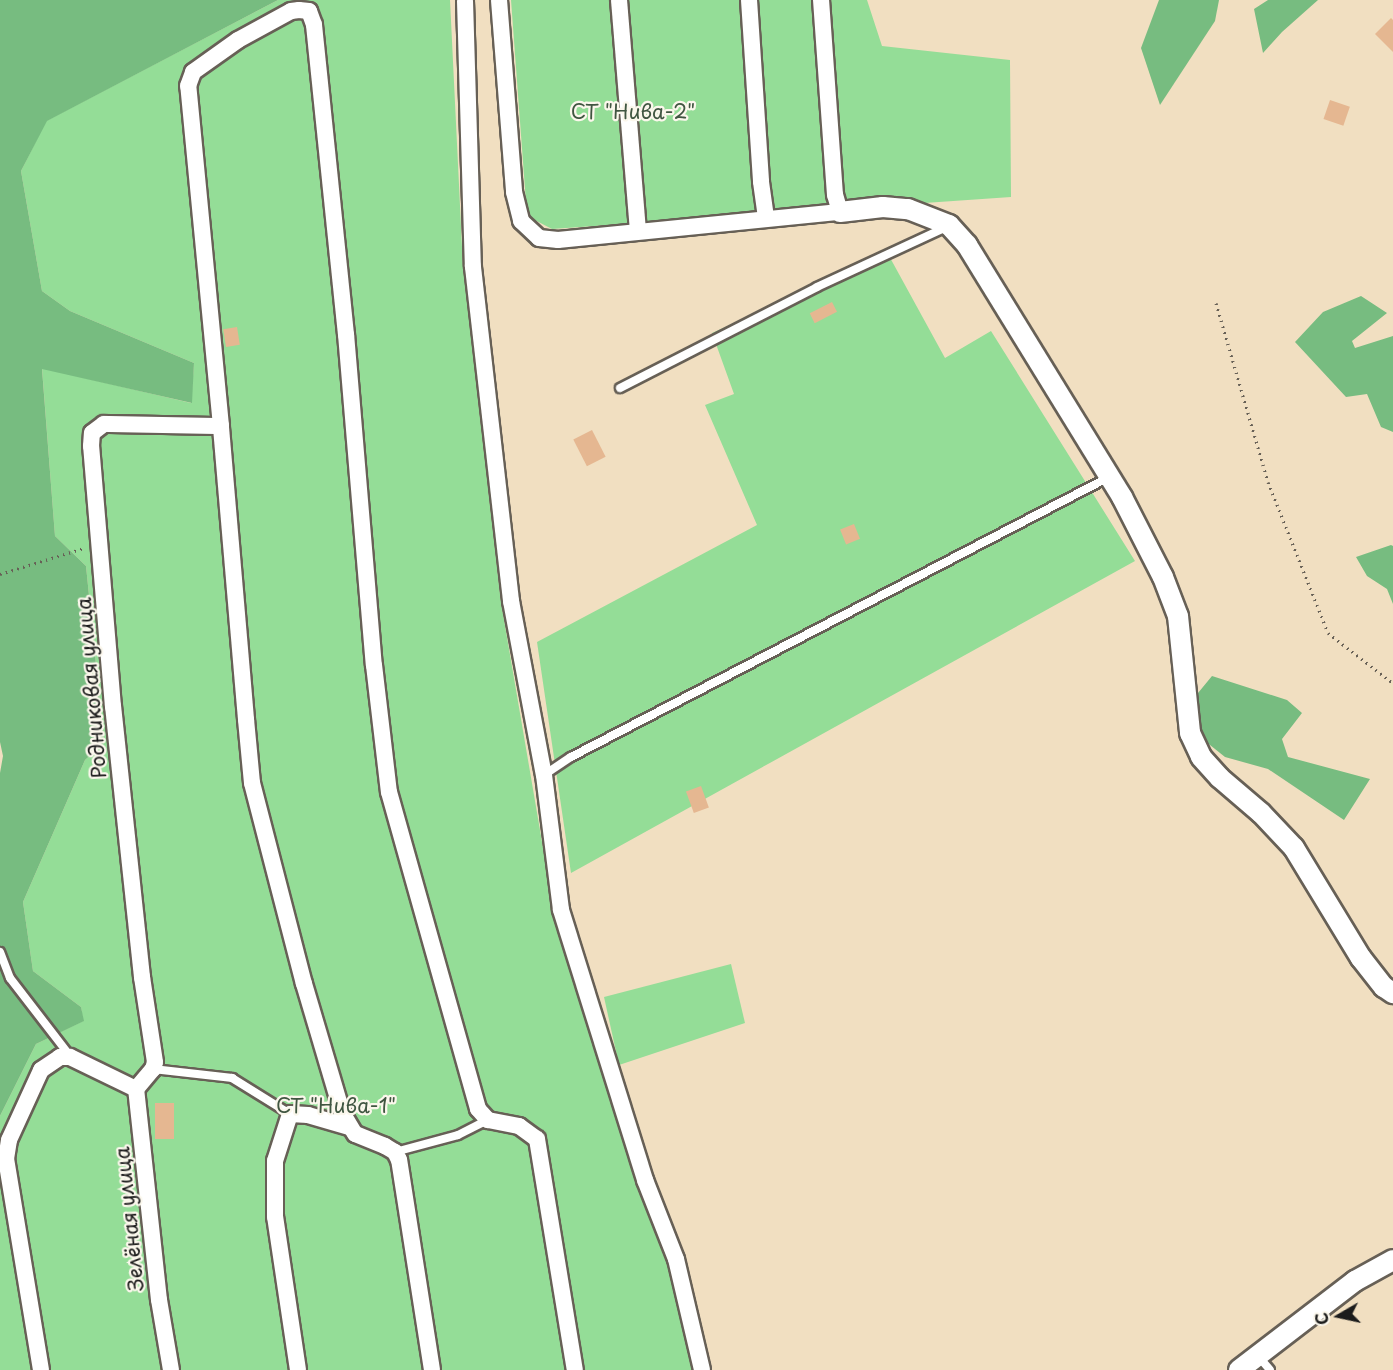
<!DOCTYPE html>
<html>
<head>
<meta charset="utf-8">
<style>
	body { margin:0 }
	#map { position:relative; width:1393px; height:1370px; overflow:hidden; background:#f1dfc1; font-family:"Playpen Sans",sans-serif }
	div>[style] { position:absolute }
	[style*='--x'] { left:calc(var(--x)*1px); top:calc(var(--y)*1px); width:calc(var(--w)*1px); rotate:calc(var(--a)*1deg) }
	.green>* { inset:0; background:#94dd97 }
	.forest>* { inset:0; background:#77bc80 }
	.building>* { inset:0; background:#e5b791; transform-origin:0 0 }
	.path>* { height:3px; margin-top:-1.5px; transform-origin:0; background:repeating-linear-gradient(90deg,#676056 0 1.5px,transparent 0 6px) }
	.roads { filter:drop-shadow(2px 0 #676056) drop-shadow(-2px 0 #676056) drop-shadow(0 2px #676056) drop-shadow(0 -2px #676056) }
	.service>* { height:8px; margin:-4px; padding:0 4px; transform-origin:4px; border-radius:4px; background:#fff }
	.minor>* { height:16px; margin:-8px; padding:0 8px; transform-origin:8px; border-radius:8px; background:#fff }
	.tertiary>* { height:20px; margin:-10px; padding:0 10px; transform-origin:10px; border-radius:10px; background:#fff }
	span { translate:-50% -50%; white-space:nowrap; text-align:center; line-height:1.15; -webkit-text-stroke:4.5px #fbf7ec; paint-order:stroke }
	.park-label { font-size:20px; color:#405641 }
	.street-label { font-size:20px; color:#1c1c1c }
	.north { position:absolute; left:1309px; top:1286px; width:60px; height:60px; -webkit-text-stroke:4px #fbf7ec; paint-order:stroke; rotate:261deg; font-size:16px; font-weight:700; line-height:24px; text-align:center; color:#1c1c1c }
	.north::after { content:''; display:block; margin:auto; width:21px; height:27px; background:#1c1c1c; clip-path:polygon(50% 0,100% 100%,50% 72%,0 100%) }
</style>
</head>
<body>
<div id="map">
	<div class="green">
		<i style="clip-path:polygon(278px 0,450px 0,463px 267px,501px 602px,554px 912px,603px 1075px,668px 1256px,699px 1370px,0 1370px,0 1116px,36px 1044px,83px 1021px,81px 1007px,33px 971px,23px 902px,85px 760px,104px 743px,86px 566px,55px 536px,42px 368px,191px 403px,194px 363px,70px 311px,42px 291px,21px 171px,46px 121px)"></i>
		<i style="clip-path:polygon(511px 0,867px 0,882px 46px,1010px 60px,1011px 197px,552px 229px,527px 216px)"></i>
		<i style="clip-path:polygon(888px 254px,945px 358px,991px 331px,1135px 561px,571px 873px,537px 642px,757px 525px,705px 405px,734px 394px,712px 333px)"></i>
		<i style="clip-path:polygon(731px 964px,745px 1023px,619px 1065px,604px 997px)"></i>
	</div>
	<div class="forest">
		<i style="clip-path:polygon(0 0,278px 0,47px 121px,21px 171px,42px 291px,70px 311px,194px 363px,192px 403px,42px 369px,55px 536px,86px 566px,104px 743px,85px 760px,23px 902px,33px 971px,81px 1007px,84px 1021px,36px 1044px,0 1116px,0 773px,3px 756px,0 742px)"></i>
		<i style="clip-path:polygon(1159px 0,1219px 0,1215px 21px,1160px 105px,1141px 48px)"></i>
		<i style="clip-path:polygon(1268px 0,1318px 0,1282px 32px,1263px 53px,1254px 9px)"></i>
		<i style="clip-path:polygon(1361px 296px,1387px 313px,1352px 341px,1355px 348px,1393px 336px,1393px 432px,1381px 427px,1367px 394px,1346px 397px,1295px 342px,1323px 312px)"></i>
		<i style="clip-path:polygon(1391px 545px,1393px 546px,1393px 604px,1387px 589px,1367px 576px,1356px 557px)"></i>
		<i style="clip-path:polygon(1212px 676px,1287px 700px,1302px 713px,1282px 739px,1288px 757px,1370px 779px,1344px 820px,1268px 769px,1225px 757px,1200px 737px,1198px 693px)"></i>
	</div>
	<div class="building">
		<i style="clip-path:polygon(1391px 18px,1393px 20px,1393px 52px,1375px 34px)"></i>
		<i style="left:1330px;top:100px;width:21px;height:20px;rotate:19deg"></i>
		<i style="left:832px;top:302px;width:11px;height:25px;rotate:63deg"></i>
		<i style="left:237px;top:327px;width:18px;height:14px;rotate:81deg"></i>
		<i style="left:592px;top:430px;width:30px;height:21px;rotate:63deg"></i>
		<i style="left:854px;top:524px;width:16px;height:15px;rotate:68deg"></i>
		<i style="left:701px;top:786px;width:23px;height:16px;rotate:70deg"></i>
		<i style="left:155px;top:1103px;width:19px;height:36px"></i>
	</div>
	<div class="path">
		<i style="--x:1216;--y:303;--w:186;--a:73.8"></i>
		<i style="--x:1268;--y:482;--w:162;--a:68.3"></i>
		<i style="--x:1328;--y:633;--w:82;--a:37.6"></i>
		<i style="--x:0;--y:574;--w:88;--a:-17.2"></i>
	</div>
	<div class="roads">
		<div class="service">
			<i style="--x:620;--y:388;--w:221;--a:-27.1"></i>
			<i style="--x:817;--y:287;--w:142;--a:-24.9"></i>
			<i style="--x:544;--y:775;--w:32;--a:-34"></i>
			<i style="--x:571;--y:757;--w:607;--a:-27.49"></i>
			<i style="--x:0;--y:952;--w:28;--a:69"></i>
			<i style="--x:10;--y:978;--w:98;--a:52.4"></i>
			<i style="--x:153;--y:1069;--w:80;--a:6.5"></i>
			<i style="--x:232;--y:1078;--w:68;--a:31.8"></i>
			<i style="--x:395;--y:1152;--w:65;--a:-15.1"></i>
			<i style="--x:458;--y:1135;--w:34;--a:-27"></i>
			<i style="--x:1258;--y:1356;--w:18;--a:49"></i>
		</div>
		<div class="minor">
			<i style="--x:499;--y:0;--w:193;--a:85.5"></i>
			<i style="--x:514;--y:192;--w:30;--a:76"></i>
			<i style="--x:521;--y:221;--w:25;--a:43"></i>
			<i style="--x:539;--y:238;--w:19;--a:6"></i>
			<i style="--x:558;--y:240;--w:283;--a:-5.7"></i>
			<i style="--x:840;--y:212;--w:18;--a:-106"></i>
			<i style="--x:835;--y:195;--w:196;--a:-94.1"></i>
			<i style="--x:619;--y:0;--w:232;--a:85.3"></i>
			<i style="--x:749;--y:0;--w:182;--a:86.2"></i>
			<i style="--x:761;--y:182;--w:36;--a:82"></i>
			<i style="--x:465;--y:1;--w:266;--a:88.3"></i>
			<i style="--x:473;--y:267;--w:336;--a:83.5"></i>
			<i style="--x:511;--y:601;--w:177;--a:79.3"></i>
			<i style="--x:544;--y:775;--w:136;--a:82.8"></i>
			<i style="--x:561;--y:910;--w:283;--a:72.7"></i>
			<i style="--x:645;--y:1180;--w:85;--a:68.6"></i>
			<i style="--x:676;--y:1259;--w:114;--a:76.8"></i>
			<i style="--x:41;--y:1370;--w:214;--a:-99.4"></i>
			<i style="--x:6;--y:1159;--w:19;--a:-81"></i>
			<i style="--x:9;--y:1140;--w:77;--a:-65.4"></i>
			<i style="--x:41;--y:1070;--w:23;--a:-34"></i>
			<i style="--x:60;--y:1057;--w:10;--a:0"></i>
			<i style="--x:70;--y:1057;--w:73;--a:25.9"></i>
			<i style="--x:171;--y:1370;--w:71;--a:-99.7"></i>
			<i style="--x:159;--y:1300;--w:212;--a:-96.2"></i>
			<i style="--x:136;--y:1089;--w:26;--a:-50"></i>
			<i style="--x:153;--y:1069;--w:7;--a:-74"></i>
			<i style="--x:155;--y:1062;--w:86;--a:-98.7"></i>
			<i style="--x:142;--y:977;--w:272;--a:-96.1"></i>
			<i style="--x:113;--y:707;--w:262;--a:-94.8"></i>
			<i style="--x:91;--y:446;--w:13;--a:-86"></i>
			<i style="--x:92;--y:433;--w:15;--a:-37"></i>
			<i style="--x:104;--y:424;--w:117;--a:1"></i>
			<i style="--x:298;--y:1370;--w:155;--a:-98.5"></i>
			<i style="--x:275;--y:1217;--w:56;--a:-90"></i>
			<i style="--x:275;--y:1161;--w:49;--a:-72.3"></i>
			<i style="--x:290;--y:1114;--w:18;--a:3"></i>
			<i style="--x:308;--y:1115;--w:43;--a:16.3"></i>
			<i style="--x:432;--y:1370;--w:213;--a:-98.9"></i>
			<i style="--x:399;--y:1160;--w:9;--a:-117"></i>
			<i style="--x:395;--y:1152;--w:12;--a:-149"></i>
			<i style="--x:385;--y:1146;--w:32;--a:-158"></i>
			<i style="--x:355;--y:1134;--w:26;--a:-121"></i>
			<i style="--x:342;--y:1112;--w:134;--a:-106.5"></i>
			<i style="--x:304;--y:984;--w:208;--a:-104.5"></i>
			<i style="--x:252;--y:783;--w:64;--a:-95.4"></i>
			<i style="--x:246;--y:719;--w:294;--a:-94.9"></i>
			<i style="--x:221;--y:426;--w:342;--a:-95.5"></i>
			<i style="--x:188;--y:86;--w:15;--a:-70"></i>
			<i style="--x:193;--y:72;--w:55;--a:-35.4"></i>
			<i style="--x:238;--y:40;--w:60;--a:-28.7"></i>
			<i style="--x:291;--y:11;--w:8;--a:-7"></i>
			<i style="--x:299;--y:10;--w:10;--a:6"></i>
			<i style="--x:309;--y:11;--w:15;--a:70"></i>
			<i style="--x:314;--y:25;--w:311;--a:84.1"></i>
			<i style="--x:346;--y:334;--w:332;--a:85.2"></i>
			<i style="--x:374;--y:665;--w:128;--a:83.3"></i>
			<i style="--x:389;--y:792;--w:329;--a:74.3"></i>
			<i style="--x:478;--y:1109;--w:15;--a:48"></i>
			<i style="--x:488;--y:1120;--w:32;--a:11"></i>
			<i style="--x:519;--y:1126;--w:22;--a:36"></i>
			<i style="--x:537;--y:1139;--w:234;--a:80.7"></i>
		</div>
		<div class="tertiary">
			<i style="--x:840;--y:212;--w:43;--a:-6.6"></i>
			<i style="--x:883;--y:207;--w:25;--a:5"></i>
			<i style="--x:908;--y:209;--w:44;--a:21.3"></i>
			<i style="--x:949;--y:225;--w:27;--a:48"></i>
			<i style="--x:967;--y:245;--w:296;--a:58.4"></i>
			<i style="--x:1122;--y:497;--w:90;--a:62.9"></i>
			<i style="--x:1163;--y:577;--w:42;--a:69"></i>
			<i style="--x:1178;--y:616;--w:118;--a:84.1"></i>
			<i style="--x:1190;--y:733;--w:26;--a:65"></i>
			<i style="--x:1201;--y:757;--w:28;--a:48"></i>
			<i style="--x:1220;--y:778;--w:54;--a:40.5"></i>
			<i style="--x:1261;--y:813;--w:48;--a:46.7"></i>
			<i style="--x:1294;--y:848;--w:129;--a:58.7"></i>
			<i style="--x:1361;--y:958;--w:37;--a:52"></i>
			<i style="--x:1384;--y:987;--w:11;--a:34"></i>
			<i style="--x:1239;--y:1370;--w:146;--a:-37.5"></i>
			<i style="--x:1355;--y:1281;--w:43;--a:-28.9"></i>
		</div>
	</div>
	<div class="park-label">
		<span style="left:633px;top:111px">СТ "Нива-2"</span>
		<span style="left:336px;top:1105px">СТ "Нива-1"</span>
	</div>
	<div class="street-label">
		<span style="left:91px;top:688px;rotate:-95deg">Родниковая улица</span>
		<span style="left:129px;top:1219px;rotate:-96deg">Зелёная улица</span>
	</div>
	<div class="north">С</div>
</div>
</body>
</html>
